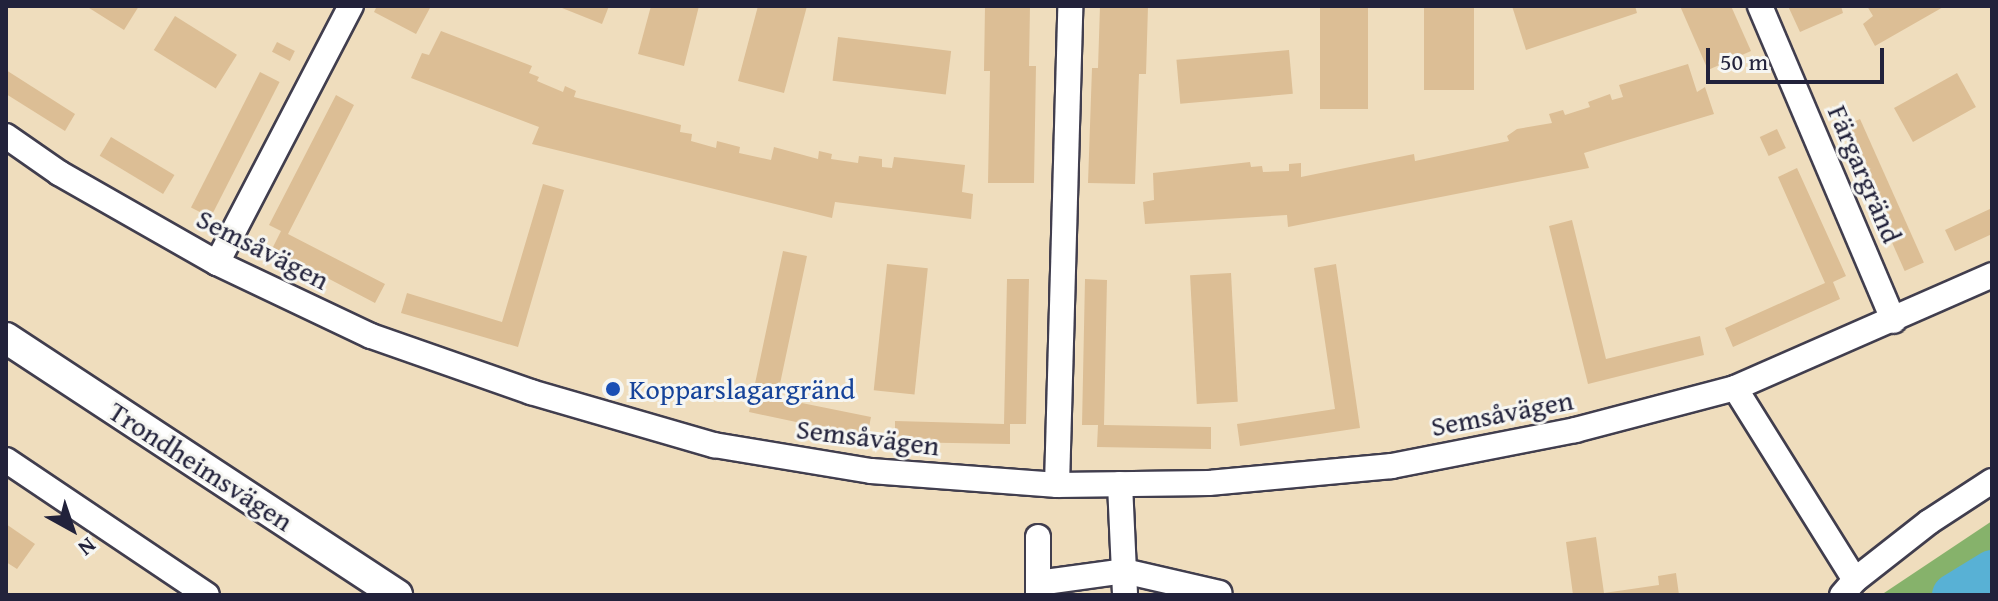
<!DOCTYPE html>
<html>
<head>
<meta charset="utf-8">
<style>
	body { margin:0 }
	#map { position:relative; width:1998px; height:601px; overflow:hidden; background:#efddbd; font-family:"Gentium Book Plus",serif }
	div>[style] { position:absolute }
	[style*='--x'] { left:calc(var(--x)*1px); top:calc(var(--y)*1px); width:calc(var(--w)*1px); rotate:calc(var(--a)*1deg) }
	.forest>* { inset:0; background:#86b26b }
	.river>* { height:42px; margin:-21px; padding:0 21px; transform-origin:21px; border-radius:21px; background:#58b1d5 }
	.building>* { inset:0; background:#dcbe95; transform-origin:0 0 }
	.roads { filter:drop-shadow(2px 0 #413e4e) drop-shadow(-2px 0 #413e4e) drop-shadow(0 2px #413e4e) drop-shadow(0 -2px #413e4e) }
	.minor>* { height:24px; margin:-12px; padding:0 12px; transform-origin:12px; border-radius:12px; background:#fff }
	.major>* { height:30px; margin:-15px; padding:0 15px; transform-origin:15px; border-radius:15px; background:#fff }
	.dots>* { width:22px; height:22px; translate:-50% -50%; box-sizing:border-box; border:4px solid #f6f6f2; border-radius:50% }
	span { translate:-50% -50%; white-space:nowrap; text-align:center; line-height:1.15; -webkit-text-stroke:6px #f6f6f2; paint-order:stroke }
	.street-label { font-size:28px; color:#22223b }
	.transit-label { font-size:28px; color:#164399 }
	.left { translate:0 -50%; text-align:left }
	.frame { position:absolute; inset:0; border:8px solid #22223b; pointer-events:none }
	.north { position:absolute; left:32px; top:489px; width:80px; height:80px; -webkit-text-stroke:6px #f6f6f2; paint-order:stroke; rotate:140deg; font-size:22px; font-weight:700; line-height:32px; text-align:center; color:#22223b }
	.north::after { content:''; display:block; margin:auto; width:28px; height:36px; background:#22223b; clip-path:polygon(50% 0,100% 100%,50% 72%,0 100%) }
	.scale { position:absolute; left:1706px; top:48px; width:178px; height:36px; box-sizing:border-box; border:4px solid #22223b; border-top:0; padding-left:10px; font-size:24px; line-height:28px; white-space:nowrap; color:#22223b; -webkit-text-stroke:6px #f6f6f2; paint-order:stroke }
</style>
</head>
<body>
<div id="map">
	<div class="forest">
		<i style="clip-path:polygon(1992px 521px,1992px 595px,1881px 595px)"></i>
	</div>
	<div class="river">
		<i style="--x:1953;--y:595;--w:46;--a:-31.6"></i>
	</div>
	<div class="building">
		<i style="clip-path:polygon(86px 6px,139px 6px,124px 30px)"></i>
		<i style="clip-path:polygon(377px 6px,431px 6px,416px 34px,374px 12px)"></i>
		<i style="clip-path:polygon(557px 6px,609px 6px,602px 24px)"></i>
		<i style="clip-path:polygon(651px 6px,699px 6px,684px 66px,638px 54px)"></i>
		<i style="clip-path:polygon(758px 6px,807px 6px,784px 93px,738px 81px)"></i>
		<i style="clip-path:polygon(985px 6px,1030px 6px,1029px 66px,1036px 66px,1034px 183px,988px 183px,990px 71px,984px 71px)"></i>
		<i style="clip-path:polygon(1100px 6px,1148px 6px,1146px 74px,1139px 74px,1135px 184px,1088px 183px,1092px 68px,1098px 68px)"></i>
		<i style="left:1320px;top:6px;width:48px;height:103px"></i>
		<i style="left:1424px;top:6px;width:50px;height:84px"></i>
		<i style="clip-path:polygon(1512px 6px,1635px 6px,1637px 13px,1526px 50px)"></i>
		<i style="clip-path:polygon(1680px 6px,1731px 6px,1751px 51px,1708px 70px)"></i>
		<i style="clip-path:polygon(1788px 6px,1841px 6px,1843px 13px,1800px 32px)"></i>
		<i style="clip-path:polygon(1867px 6px,1945px 6px,1875px 46px,1863px 24px,1873px 16px)"></i>
		<i style="left:175px;top:16px;width:73px;height:40px;rotate:32deg"></i>
		<i style="clip-path:polygon(441px 31px,532px 66px,529px 73px,539px 77px,537px 81px,563px 92px,565px 86px,576px 91px,574px 97px,681px 125px,680px 132px,692px 134px,691px 141px,716px 148px,717px 141px,740px 147px,739px 153px,771px 160px,774px 147px,818px 159px,819px 151px,832px 154px,831px 159px,858px 163px,859px 156px,882px 159px,882px 167px,892px 168px,894px 157px,965px 165px,962px 192px,973px 194px,971px 219px,835px 202px,832px 218px,532px 144px,539px 127px,411px 78px,422px 53px,429px 55px)"></i>
		<i style="left:838px;top:37px;width:114px;height:44px;rotate:7deg"></i>
		<i style="left:277px;top:42px;width:20px;height:11px;rotate:27deg"></i>
		<i style="left:1289px;top:50px;width:44px;height:113px;rotate:85deg"></i>
		<i style="clip-path:polygon(1688px 64px,1697px 92px,1705px 87px,1714px 114px,1584px 153px,1589px 168px,1288px 227px,1287px 215px,1145px 224px,1143px 202px,1154px 200px,1153px 173px,1250px 162px,1251px 167px,1262px 166px,1263px 172px,1289px 171px,1289px 164px,1301px 163px,1301px 177px,1414px 154px,1415px 161px,1509px 141px,1507px 136px,1517px 129px,1552px 123px,1549px 114px,1563px 110px,1565px 115px,1590px 107px,1588px 102px,1610px 94px,1612px 100px,1623px 97px,1619px 85px)"></i>
		<i style="clip-path:polygon(6px 70px,75px 114px,65px 131px,6px 94px)"></i>
		<i style="left:260px;top:72px;width:22px;height:152px;rotate:27deg"></i>
		<i style="left:1957px;top:73px;width:39px;height:72px;rotate:61deg"></i>
		<i style="clip-path:polygon(336px 95px,354px 105px,288px 234px,385px 284px,375px 303px,272px 249px,281px 231px,269px 225px)"></i>
		<i style="left:1860px;top:119px;width:157px;height:21px;rotate:66deg"></i>
		<i style="left:1777px;top:129px;width:21px;height:19px;rotate:65deg"></i>
		<i style="left:111px;top:137px;width:74px;height:22px;rotate:31deg"></i>
		<i style="clip-path:polygon(1797px 168px,1846px 276px,1833px 282px,1840px 299px,1733px 347px,1725px 328px,1825px 283px,1778px 177px)"></i>
		<i style="clip-path:polygon(543px 184px,564px 190px,518px 347px,401px 313px,407px 293px,502px 322px)"></i>
		<i style="clip-path:polygon(1992px 208px,1992px 234px,1955px 251px,1945px 230px)"></i>
		<i style="clip-path:polygon(1572px 220px,1606px 359px,1700px 336px,1704px 355px,1588px 384px,1549px 226px)"></i>
		<i style="clip-path:polygon(783px 251px,807px 256px,777px 398px,871px 417px,867px 437px,749px 412px)"></i>
		<i style="left:887px;top:264px;width:41px;height:127px;rotate:6deg"></i>
		<i style="clip-path:polygon(1336px 264px,1360px 428px,1240px 446px,1237px 424px,1335px 409px,1314px 268px)"></i>
		<i style="left:1231px;top:273px;width:129px;height:41px;rotate:87deg"></i>
		<i style="clip-path:polygon(1007px 279px,1029px 279px,1026px 424px,1010px 424px,1010px 444px,895px 442px,895px 421px,1004px 424px)"></i>
		<i style="clip-path:polygon(1085px 279px,1107px 280px,1104px 425px,1211px 427px,1211px 449px,1097px 447px,1098px 425px,1082px 425px)"></i>
		<i style="clip-path:polygon(6px 524px,35px 544px,17px 569px,6px 562px)"></i>
		<i style="clip-path:polygon(1596px 537px,1604px 593px,1659px 585px,1658px 576px,1676px 573px,1679px 595px,1573px 595px,1566px 542px)"></i>
	</div>
	<div class="roads">
		<div class="minor">
			<i style="--x:1760;--y:6;--w:342;--a:67"></i>
			<i style="--x:6;--y:136;--w:65;--a:34.9"></i>
			<i style="--x:59;--y:173;--w:182;--a:29.7"></i>
			<i style="--x:217;--y:263;--w:170;--a:25.4"></i>
			<i style="--x:371;--y:336;--w:170;--a:19.3"></i>
			<i style="--x:531;--y:392;--w:191;--a:16.2"></i>
			<i style="--x:714;--y:445;--w:159;--a:9.4"></i>
			<i style="--x:871;--y:471;--w:187;--a:4.3"></i>
			<i style="--x:1057;--y:485;--w:152;--a:-0.8"></i>
			<i style="--x:1209;--y:483;--w:184;--a:-5.3"></i>
			<i style="--x:1392;--y:466;--w:187;--a:-11.1"></i>
			<i style="--x:1575;--y:430;--w:165;--a:-14.7"></i>
			<i style="--x:1735;--y:388;--w:281;--a:-23.7"></i>
			<i style="--x:217;--y:263;--w:290;--a:-62.5"></i>
			<i style="--x:1735;--y:388;--w:226;--a:58"></i>
			<i style="--x:6;--y:460;--w:242;--a:33.9"></i>
			<i style="--x:1120;--y:484;--w:111;--a:87.4"></i>
			<i style="--x:1057;--y:485;--w:479;--a:-88.4"></i>
			<i style="--x:1038;--y:537;--w:58;--a:90"></i>
			<i style="--x:1038;--y:583;--w:87;--a:-7.9"></i>
			<i style="--x:1124;--y:571;--w:98;--a:13"></i>
			<i style="--x:1842;--y:595;--w:20;--a:-49"></i>
			<i style="--x:1855;--y:580;--w:94;--a:-38.1"></i>
			<i style="--x:1929;--y:522;--w:75;--a:-33.1"></i>
		</div>
		<div class="major">
			<i style="--x:6;--y:338;--w:468;--a:33.3"></i>
		</div>
	</div>
	<div class="dots">
		<i style="left:613px;top:389px;background:#1a4fb4"></i>
	</div>
	<div class="street-label">
		<span style="left:1865px;top:174px;rotate:67deg">Färgargränd</span>
		<span style="left:263px;top:249px;rotate:27deg">Semsåvägen</span>
		<span style="left:1502px;top:413px;rotate:-11deg">Semsåvägen</span>
		<span style="left:868px;top:437px;rotate:7deg">Semsåvägen</span>
		<span style="left:201px;top:466px;rotate:33deg">Trondheimsvägen</span>
	</div>
	<div class="transit-label">
		<span class="left" style="left:629px;top:389px">Kopparslagargränd</span>
	</div>
	<div class="frame"></div>
	<div class="north">N</div>
	<div class="scale">50 m</div>
</div>
</body>
</html>
